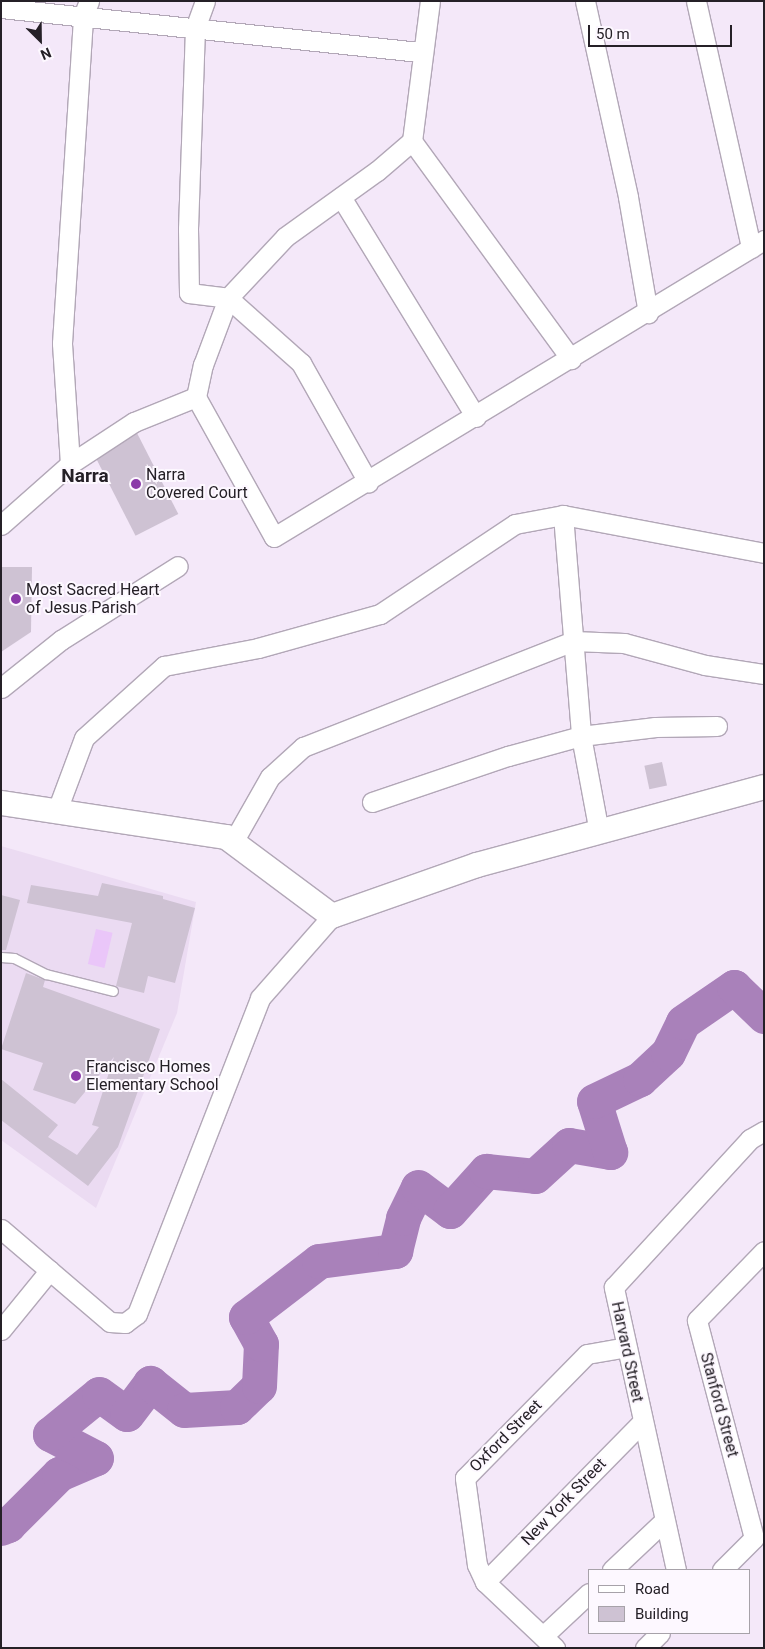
<!DOCTYPE html>
<html>
<head>
<meta charset="utf-8">
<style>
	body { margin:0 }
	#map { position:relative; width:765px; height:1649px; overflow:hidden; background:#f4e8f9; font-family:Roboto,sans-serif }
	div>[style] { position:absolute }
	[style*='--x'] { left:calc(var(--x)*1px); top:calc(var(--y)*1px); width:calc(var(--w)*1px); rotate:calc(var(--a)*1deg) }
	.built>* { inset:0; background:#ebdbf2 }
	.green>* { inset:0; background:#eac6f9; transform-origin:0 0 }
	.river>* { height:35px; margin:-17.5px; padding:0 17.5px; transform-origin:17.5px; border-radius:17.5px; background:#a981ba }
	.building>* { inset:0; background:#cec2d3; transform-origin:0 0 }
	.roads { filter:drop-shadow(1px 0 #b2a7b7) drop-shadow(-1px 0 #b2a7b7) drop-shadow(0 1px #b2a7b7) drop-shadow(0 -1px #b2a7b7) }
	.service>* { height:9px; margin:-4.5px; padding:0 4.5px; transform-origin:4.5px; border-radius:4.5px; background:#fff }
	.minor>* { height:19px; margin:-9.5px; padding:0 9.5px; transform-origin:9.5px; border-radius:9.5px; background:#fff }
	.tertiary>* { height:24px; margin:-12px; padding:0 12px; transform-origin:12px; border-radius:12px; background:#fff }
	.dots>* { width:14px; height:14px; translate:-50% -50%; box-sizing:border-box; border:2px solid #fdf8ff; border-radius:50% }
	span { translate:-50% -50%; white-space:nowrap; text-align:center; line-height:1.15; -webkit-text-stroke:4px #fdf8ff; paint-order:stroke }
	.poi-label { font-size:16px; color:#252027 }
	.left { translate:0 -50%; text-align:left }
	.street-label { font-size:16px; color:#252027 }
	.quarter-label { font-size:19px; color:#252027; font-weight:700 }
	.frame { position:absolute; inset:0; border:2px solid #252027; pointer-events:none }
	.legend { position:absolute; left:588px; top:1569px; width:162px; height:65px; box-sizing:border-box; background:#fdf8ff; border:1px solid #a7a2a9; margin:0; padding:6px 9px; list-style:none; font-size:15px; color:#252027 }
	.legend li { display:flex; align-items:center; gap:10px; height:25px }
	.legend b { width:25px; border:1px solid #a7a2a9 }
	.north { position:absolute; left:15px; top:15px; width:50px; height:50px; -webkit-text-stroke:4px #fdf8ff; paint-order:stroke; rotate:157deg; font-size:14px; font-weight:700; line-height:20px; text-align:center; color:#252027 }
	.north::after { content:''; display:block; margin:auto; width:18px; height:22px; background:#252027; clip-path:polygon(50% 0,100% 100%,50% 72%,0 100%) }
	.scale { position:absolute; left:588px; top:25px; width:144px; height:22px; box-sizing:border-box; border:2px solid #252027; border-top:0; padding-left:6px; font-size:15px; line-height:18px; white-space:nowrap; color:#252027; -webkit-text-stroke:4px #fdf8ff; paint-order:stroke }
</style>
</head>
<body>
<div id="map">
	<div class="built">
		<i style="clip-path:polygon(1px 846px,196px 902px,177px 1013px,96px 1208px,1px 1140px)"></i>
	</div>
	<div class="green">
		<i style="left:96px;top:929px;width:17px;height:36px;rotate:13deg"></i>
	</div>
	<div class="river">
		<i style="--x:1;--y:1528;--w:8;--a:-23"></i>
		<i style="--x:8;--y:1525;--w:72;--a:-45"></i>
		<i style="--x:59;--y:1474;--w:40;--a:-23.4"></i>
		<i style="--x:96;--y:1458;--w:52;--a:-152.4"></i>
		<i style="--x:50;--y:1434;--w:63;--a:-39.2"></i>
		<i style="--x:99;--y:1394;--w:34;--a:36"></i>
		<i style="--x:127;--y:1414;--w:39;--a:-53"></i>
		<i style="--x:150;--y:1383;--w:43;--a:38.5"></i>
		<i style="--x:184;--y:1410;--w:53;--a:-3.2"></i>
		<i style="--x:237;--y:1407;--w:30;--a:-44"></i>
		<i style="--x:259;--y:1386;--w:42;--a:-87.3"></i>
		<i style="--x:261;--y:1344;--w:31;--a:-119"></i>
		<i style="--x:246;--y:1317;--w:92;--a:-37.5"></i>
		<i style="--x:319;--y:1261;--w:77;--a:-7.5"></i>
		<i style="--x:395;--y:1251;--w:34;--a:-76"></i>
		<i style="--x:403;--y:1218;--w:34;--a:-64"></i>
		<i style="--x:418;--y:1187;--w:40;--a:37"></i>
		<i style="--x:450;--y:1211;--w:54;--a:-48"></i>
		<i style="--x:486;--y:1171;--w:49;--a:5.8"></i>
		<i style="--x:535;--y:1176;--w:46;--a:-42.4"></i>
		<i style="--x:569;--y:1145;--w:42;--a:9.7"></i>
		<i style="--x:610;--y:1152;--w:53;--a:-107.4"></i>
		<i style="--x:594;--y:1101;--w:51;--a:-25.6"></i>
		<i style="--x:640;--y:1079;--w:38;--a:-43"></i>
		<i style="--x:668;--y:1053;--w:34;--a:-64"></i>
		<i style="--x:683;--y:1022;--w:62;--a:-34.5"></i>
		<i style="--x:734;--y:987;--w:42;--a:44"></i>
	</div>
	<div class="building">
		<i style="left:137px;top:433px;width:91px;height:48px;rotate:63deg"></i>
		<i style="clip-path:polygon(1px 567px,32px 567px,31px 632px,1px 652px)"></i>
		<i style="left:662px;top:762px;width:24px;height:18px;rotate:78deg"></i>
		<i style="clip-path:polygon(102px 883px,163px 896px,163px 899px,195px 908px,175px 983px,148px 976px,144px 993px,116px 986px,132px 923px,27px 903px,31px 885px,98px 896px)"></i>
		<i style="clip-path:polygon(1px 895px,20px 900px,6px 950px,1px 950px)"></i>
		<i style="clip-path:polygon(26px 973px,45px 980px,43px 987px,160px 1029px,118px 1147px,88px 1186px,1px 1120px,1px 1079px,58px 1125px,48px 1137px,77px 1155px,99px 1127px,92px 1125px,114px 1057px,75px 1104px,33px 1090px,43px 1063px,1px 1049px)"></i>
	</div>
	<div class="roads">
		<div class="service">
			<i style="--x:1;--y:957;--w:13;--a:4"></i>
			<i style="--x:14;--y:958;--w:36;--a:27"></i>
			<i style="--x:46;--y:974;--w:69;--a:14.2"></i>
		</div>
		<div class="minor">
			<i style="--x:205;--y:1;--w:29;--a:110"></i>
			<i style="--x:195;--y:28;--w:201;--a:92"></i>
			<i style="--x:188;--y:229;--w:64;--a:89.1"></i>
			<i style="--x:189;--y:293;--w:39;--a:7"></i>
			<i style="--x:228;--y:298;--w:98;--a:41.7"></i>
			<i style="--x:301;--y:363;--w:137;--a:60.6"></i>
			<i style="--x:585;--y:1;--w:201;--a:77.6"></i>
			<i style="--x:628;--y:197;--w:118;--a:80.2"></i>
			<i style="--x:696;--y:1;--w:253;--a:77.4"></i>
			<i style="--x:1;--y:8;--w:424;--a:6"></i>
			<i style="--x:412;--y:141;--w:270;--a:53.9"></i>
			<i style="--x:341;--y:197;--w:258;--a:58.5"></i>
			<i style="--x:196;--y:397;--w:160;--a:60.9"></i>
			<i style="--x:274;--y:537;--w:573;--a:-31.22"></i>
			<i style="--x:70;--y:464;--w:121;--a:-93.8"></i>
			<i style="--x:62;--y:343;--w:328;--a:-86.3"></i>
			<i style="--x:83;--y:16;--w:16;--a:-68"></i>
			<i style="--x:563;--y:515;--w:222;--a:85.3"></i>
			<i style="--x:581;--y:736;--w:98;--a:79.4"></i>
			<i style="--x:1;--y:525;--w:92;--a:-41.5"></i>
			<i style="--x:70;--y:464;--w:77;--a:-33.3"></i>
			<i style="--x:134;--y:422;--w:67;--a:-22"></i>
			<i style="--x:196;--y:397;--w:33;--a:-78"></i>
			<i style="--x:203;--y:365;--w:72;--a:-69.5"></i>
			<i style="--x:228;--y:298;--w:83;--a:-46.9"></i>
			<i style="--x:285;--y:237;--w:113;--a:-35.7"></i>
			<i style="--x:377;--y:171;--w:46;--a:-40.6"></i>
			<i style="--x:412;--y:141;--w:141;--a:-82.7"></i>
			<i style="--x:1;--y:688;--w:77;--a:-38.7"></i>
			<i style="--x:61;--y:640;--w:138;--a:-32.3"></i>
			<i style="--x:372;--y:802;--w:144;--a:-18.7"></i>
			<i style="--x:508;--y:756;--w:76;--a:-15.3"></i>
			<i style="--x:581;--y:736;--w:75;--a:-6.9"></i>
			<i style="--x:655;--y:727;--w:62;--a:-0.9"></i>
			<i style="--x:56;--y:813;--w:80;--a:-69.5"></i>
			<i style="--x:84;--y:738;--w:108;--a:-42"></i>
			<i style="--x:164;--y:666;--w:96;--a:-10.8"></i>
			<i style="--x:258;--y:648;--w:127;--a:-15.6"></i>
			<i style="--x:380;--y:614;--w:162;--a:-33.7"></i>
			<i style="--x:515;--y:524;--w:49;--a:-10.6"></i>
			<i style="--x:563;--y:515;--w:205;--a:10.7"></i>
			<i style="--x:233;--y:842;--w:75;--a:-60.4"></i>
			<i style="--x:270;--y:777;--w:45;--a:-42.3"></i>
			<i style="--x:303;--y:747;--w:290;--a:-21.4"></i>
			<i style="--x:573;--y:641;--w:51;--a:2.2"></i>
			<i style="--x:624;--y:643;--w:84;--a:15.2"></i>
			<i style="--x:705;--y:665;--w:60;--a:8.7"></i>
			<i style="--x:1;--y:1229;--w:143;--a:40.5"></i>
			<i style="--x:110;--y:1322;--w:15;--a:4"></i>
			<i style="--x:125;--y:1323;--w:15;--a:-37"></i>
			<i style="--x:137;--y:1314;--w:339;--a:-68.7"></i>
			<i style="--x:260;--y:998;--w:109;--a:-48.7"></i>
			<i style="--x:1;--y:1330;--w:77;--a:-50.8"></i>
			<i style="--x:612;--y:1570;--w:70;--a:-43.3"></i>
			<i style="--x:676;--y:1570;--w:290;--a:-102.4"></i>
			<i style="--x:614;--y:1287;--w:201;--a:-47.4"></i>
			<i style="--x:750;--y:1139;--w:16;--a:-30"></i>
			<i style="--x:722;--y:1570;--w:45;--a:-45"></i>
			<i style="--x:754;--y:1538;--w:225;--a:-104.7"></i>
			<i style="--x:697;--y:1320;--w:96;--a:-45.8"></i>
			<i style="--x:485;--y:1582;--w:224;--a:-45.5"></i>
			<i style="--x:543;--y:1636;--w:63;--a:-43.1"></i>
			<i style="--x:555;--y:1648;--w:96;--a:-136.7"></i>
			<i style="--x:485;--y:1582;--w:19;--a:-115"></i>
			<i style="--x:477;--y:1565;--w:88;--a:-97.9"></i>
			<i style="--x:465;--y:1478;--w:174;--a:-45.5"></i>
			<i style="--x:587;--y:1354;--w:40;--a:-10"></i>
			<i style="--x:645;--y:1648;--w:21;--a:-45"></i>
		</div>
		<div class="tertiary">
			<i style="--x:1;--y:803;--w:228;--a:8.6"></i>
			<i style="--x:226;--y:837;--w:132;--a:36.7"></i>
			<i style="--x:332;--y:916;--w:154;--a:-19.4"></i>
			<i style="--x:477;--y:865;--w:297;--a:-15.2"></i>
		</div>
	</div>
	<div class="dots">
		<i style="left:136px;top:484px;background:#8b3aa9"></i>
		<i style="left:16px;top:599px;background:#8b3aa9"></i>
		<i style="left:76px;top:1076px;background:#8b3aa9"></i>
	</div>
	<div class="poi-label">
		<span class="left" style="left:146px;top:484px">Narra<br>Covered Court</span>
		<span class="left" style="left:26px;top:599px">Most Sacred Heart<br>of Jesus Parish</span>
		<span class="left" style="left:86px;top:1076px">Francisco Homes<br>Elementary School</span>
	</div>
	<div class="street-label">
		<span style="left:627px;top:1352px;rotate:78deg">Harvard Street</span>
		<span style="left:719px;top:1405px;rotate:75deg">Stanford Street</span>
		<span style="left:506px;top:1436px;rotate:-45deg">Oxford Street</span>
		<span style="left:564px;top:1502px;rotate:-46deg">New York Street</span>
	</div>
	<div class="quarter-label">
		<span style="left:85px;top:476px">Narra</span>
	</div>
	<div class="frame"></div>
	<ul class="legend">
	<li><b style="height:6px;background:#fff"></b>Road</li>
	<li><b style="height:14px;background:#cec2d3"></b>Building</li>
	</ul>
	<div class="north">N</div>
	<div class="scale">50 m</div>
</div>
</body>
</html>
